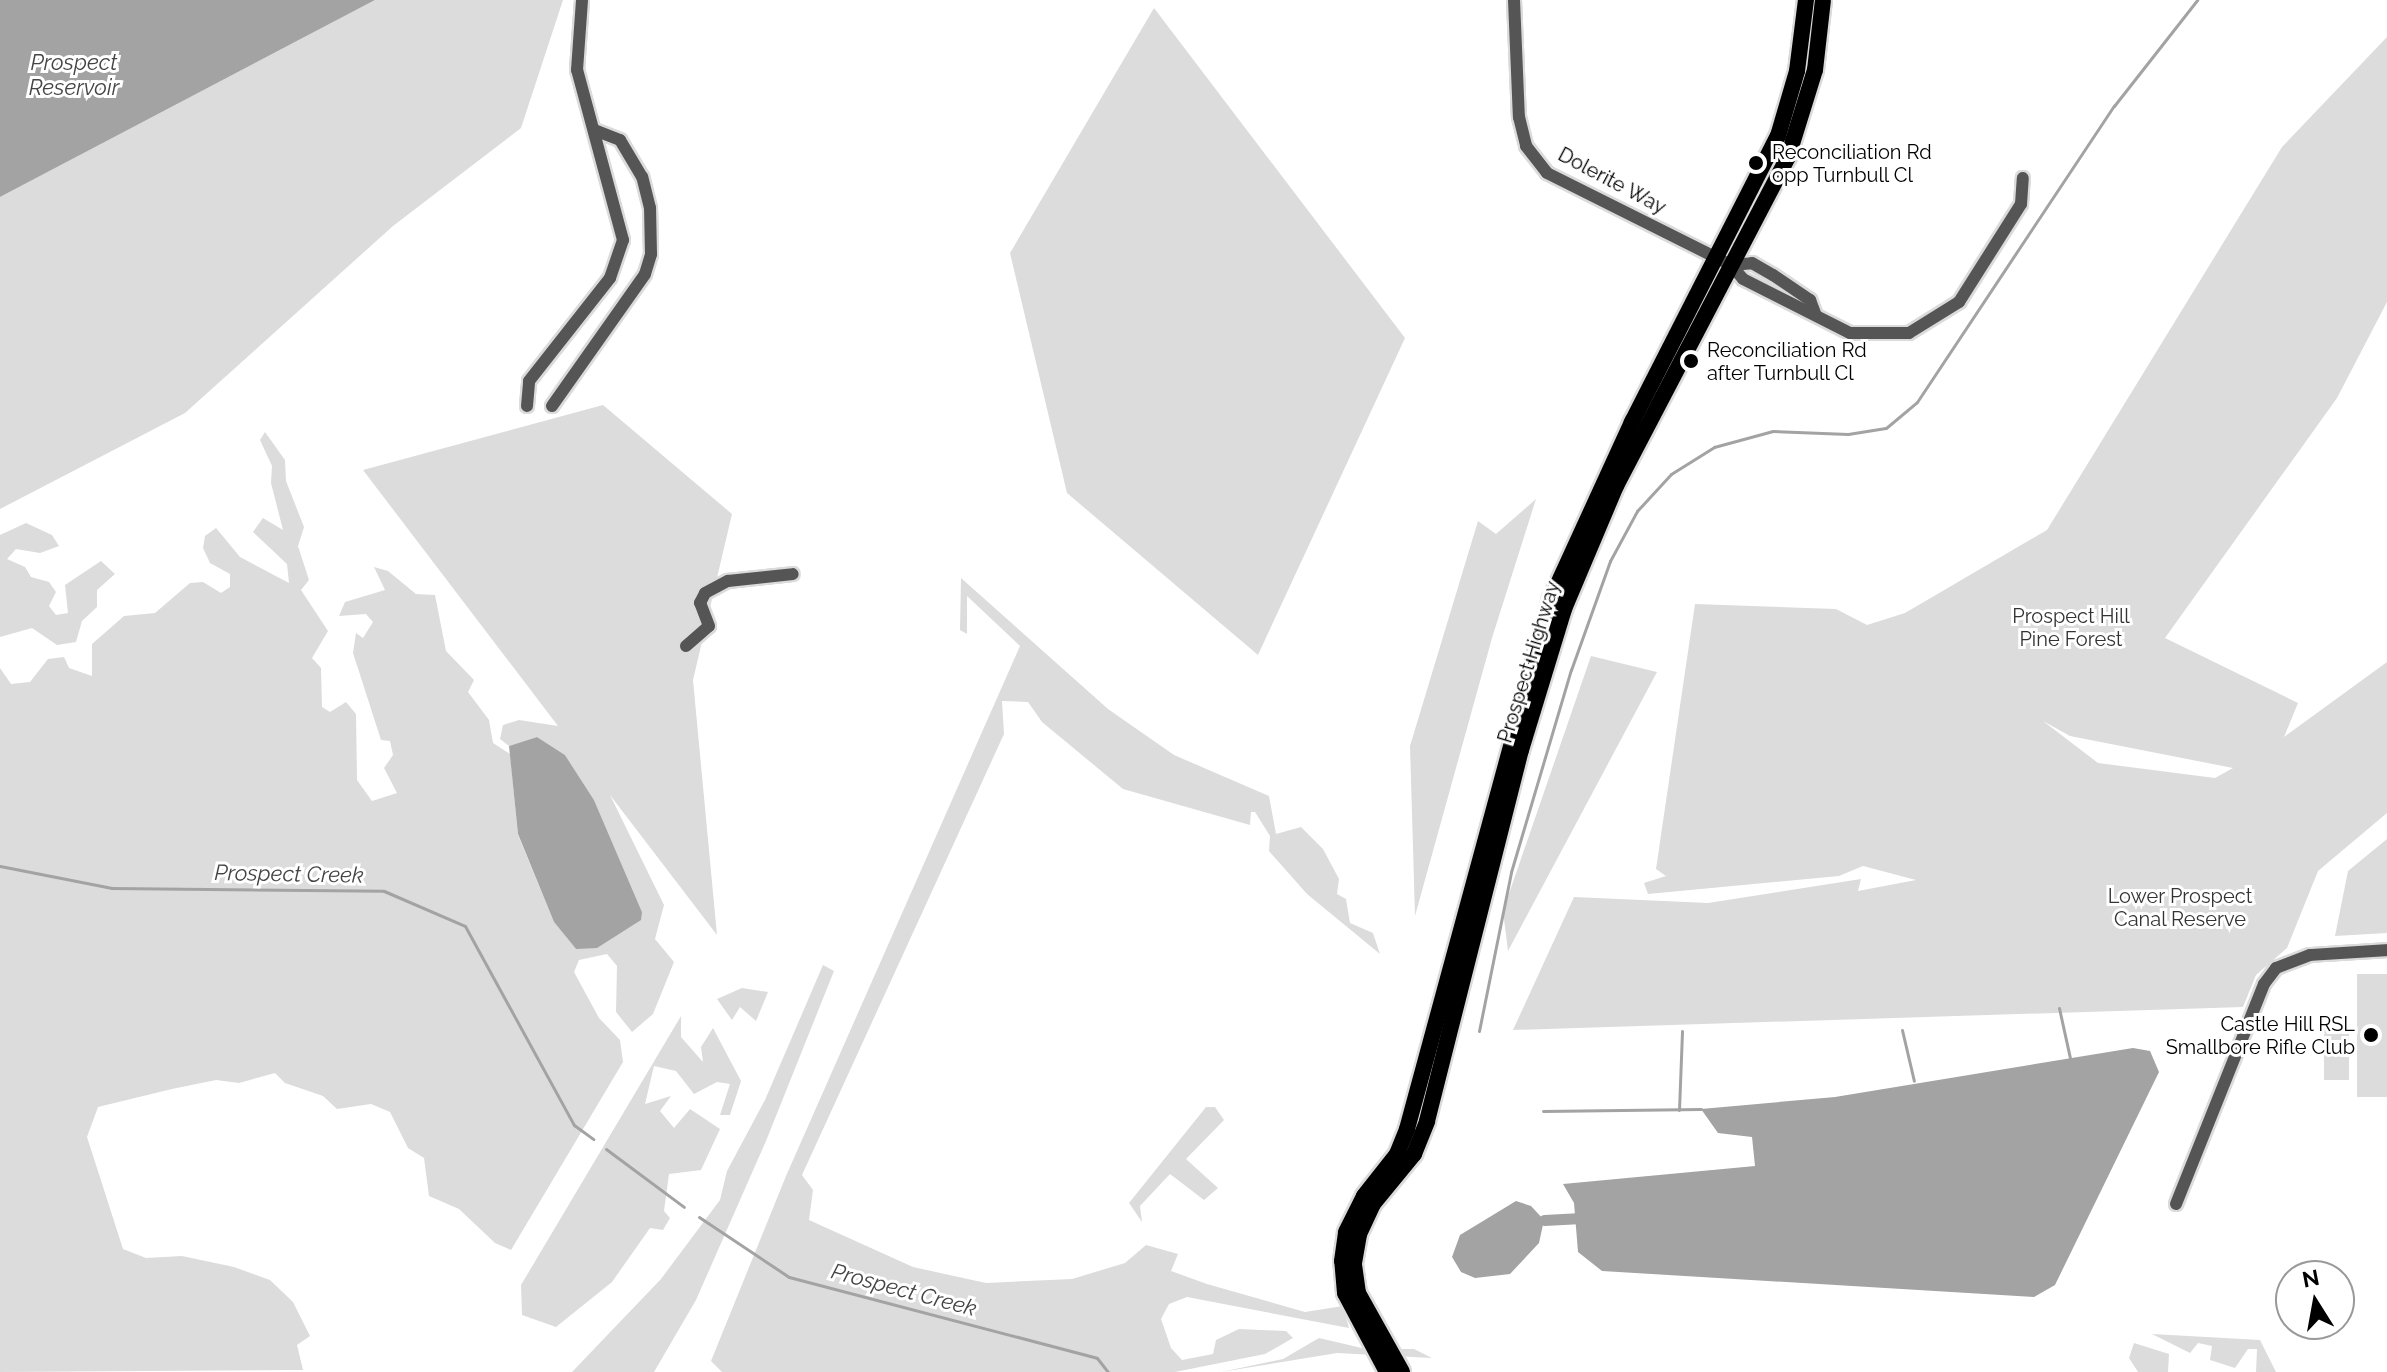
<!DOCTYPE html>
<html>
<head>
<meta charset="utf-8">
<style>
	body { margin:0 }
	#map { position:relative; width:2387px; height:1372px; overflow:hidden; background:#fff; font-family:Raleway,sans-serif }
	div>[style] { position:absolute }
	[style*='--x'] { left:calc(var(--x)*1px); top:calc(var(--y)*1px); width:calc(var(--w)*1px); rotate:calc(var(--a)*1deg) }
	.green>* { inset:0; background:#dcdcdc; transform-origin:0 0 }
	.water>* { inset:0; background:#a3a3a3 }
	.stream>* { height:3px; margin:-1.5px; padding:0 1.5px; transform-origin:1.5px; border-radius:1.5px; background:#a3a3a3 }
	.canal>* { height:11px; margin:-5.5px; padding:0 5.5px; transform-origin:5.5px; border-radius:5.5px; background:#a3a3a3 }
	.roads { filter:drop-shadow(2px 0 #dbdbdb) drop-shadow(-2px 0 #dbdbdb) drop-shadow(0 2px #dbdbdb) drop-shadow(0 -2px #dbdbdb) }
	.minor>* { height:12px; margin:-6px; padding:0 6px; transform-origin:6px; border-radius:6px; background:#555 }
	.major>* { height:16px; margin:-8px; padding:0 8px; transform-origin:8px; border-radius:8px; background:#000 }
	.dots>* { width:22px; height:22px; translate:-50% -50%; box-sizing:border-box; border:4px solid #fff; border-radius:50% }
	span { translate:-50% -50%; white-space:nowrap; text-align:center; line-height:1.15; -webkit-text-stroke:6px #fff; paint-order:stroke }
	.poi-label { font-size:20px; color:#000 }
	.left { translate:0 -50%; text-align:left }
	.right { translate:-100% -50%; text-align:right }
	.street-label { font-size:20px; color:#000 }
	.park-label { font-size:20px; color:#333 }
	.water-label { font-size:22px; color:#444; font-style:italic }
	.north { position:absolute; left:2275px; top:1260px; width:80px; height:80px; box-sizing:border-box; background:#fff; border:2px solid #999; border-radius:50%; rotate:349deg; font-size:22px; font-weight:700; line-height:32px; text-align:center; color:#000 }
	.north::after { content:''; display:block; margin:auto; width:28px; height:36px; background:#000; clip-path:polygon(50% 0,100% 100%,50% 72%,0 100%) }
</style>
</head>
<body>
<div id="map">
	<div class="green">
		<i style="clip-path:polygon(375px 0,563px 0,521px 128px,393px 226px,185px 413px,0 509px,0 197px)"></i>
		<i style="clip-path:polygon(1154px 8px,1405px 338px,1258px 655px,1067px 493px,1010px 253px)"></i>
		<i style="clip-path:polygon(evenodd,2387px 37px,2387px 302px,2337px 398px,2165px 638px,2298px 703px,2284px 737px,2387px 662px,2387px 813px,2318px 871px,2287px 948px,2256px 975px,2243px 1007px,1513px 1030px,1574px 897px,1708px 903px,1861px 879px,1858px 891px,1916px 880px,1863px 866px,1839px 876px,1648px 894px,1644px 883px,1666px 876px,1656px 869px,1695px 604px,1836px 609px,1867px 625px,1905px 613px,2047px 530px,2282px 147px,2387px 37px,2043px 721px,2070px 736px,2233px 768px,2215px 778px,2098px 763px,2043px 721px)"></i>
		<i style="clip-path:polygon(603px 405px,732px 514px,693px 680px,717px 935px,610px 795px,664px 905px,655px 939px,674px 962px,653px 1014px,632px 1032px,616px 1012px,617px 966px,607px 954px,579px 960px,574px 972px,599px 1018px,620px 1040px,623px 1062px,511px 1250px,495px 1243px,459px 1209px,429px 1196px,424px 1158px,408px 1148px,390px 1112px,371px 1104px,337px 1109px,323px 1096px,285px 1083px,275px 1073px,239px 1083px,216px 1080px,172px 1089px,98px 1107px,87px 1137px,123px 1249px,146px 1258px,182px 1256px,234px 1267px,270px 1280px,293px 1302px,310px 1336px,297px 1345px,303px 1370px,0 1372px,0 668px,11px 684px,30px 682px,48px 659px,64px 657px,69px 668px,92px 676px,92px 644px,124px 616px,155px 613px,190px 583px,203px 582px,221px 593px,230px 587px,230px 574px,210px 563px,203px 548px,205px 536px,216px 528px,240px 557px,289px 583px,287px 564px,253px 532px,263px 518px,283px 530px,271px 483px,272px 466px,260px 440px,265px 432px,285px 460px,286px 481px,304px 527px,298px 546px,309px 580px,301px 590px,328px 631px,312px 658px,321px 668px,322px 707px,330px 712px,346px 702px,356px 714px,357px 780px,372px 801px,397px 793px,384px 768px,393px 755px,390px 741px,381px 740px,353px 653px,356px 633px,363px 638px,373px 622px,366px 614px,339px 616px,345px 602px,385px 590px,374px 567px,388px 571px,416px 594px,435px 595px,446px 651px,474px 680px,468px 692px,489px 720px,493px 743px,510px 754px,518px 835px,554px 922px,576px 949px,642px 912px,594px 800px,565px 755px,537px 737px,509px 746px,500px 739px,503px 725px,519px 720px,558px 726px,363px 470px)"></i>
		<i style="clip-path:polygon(1536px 499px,1492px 638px,1415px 916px,1410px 746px,1478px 521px,1496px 534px)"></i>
		<i style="clip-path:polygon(26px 523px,52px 535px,59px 546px,40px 553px,16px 549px,7px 559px,25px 567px,31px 577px,49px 582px,56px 592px,49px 606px,56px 615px,68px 613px,65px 585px,101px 561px,115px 574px,97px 590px,97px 607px,82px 621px,76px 642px,57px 645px,32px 628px,0 637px,0 535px)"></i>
		<i style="clip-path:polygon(961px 578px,1108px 709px,1174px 755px,1269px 796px,1276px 834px,1301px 827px,1323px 849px,1339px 879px,1337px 894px,1346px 899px,1350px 923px,1373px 933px,1380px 954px,1307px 894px,1269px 851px,1270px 836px,1255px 812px,1251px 812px,1250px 825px,1123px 789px,1042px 722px,1028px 702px,1002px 701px,1004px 734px,802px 1175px,813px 1190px,809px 1220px,913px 1267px,986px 1283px,1072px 1279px,1125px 1263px,1146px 1245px,1178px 1254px,1171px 1271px,1207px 1284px,1305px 1312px,1343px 1306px,1349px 1328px,1187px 1297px,1169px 1304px,1161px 1319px,1171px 1348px,1182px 1360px,1213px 1354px,1216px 1340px,1239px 1329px,1286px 1331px,1293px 1338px,1265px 1354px,1175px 1372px,722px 1372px,711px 1361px,786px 1176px,1020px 646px,967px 596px,967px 634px,960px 630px)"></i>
		<i style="clip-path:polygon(1591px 656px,1657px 672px,1508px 951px,1503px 911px)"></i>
		<i style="clip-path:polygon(2387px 839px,2387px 933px,2335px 936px,2348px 871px)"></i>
		<i style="clip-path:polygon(823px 965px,834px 971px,766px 1141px,696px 1300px,654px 1372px,572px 1372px,661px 1279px,720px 1200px,727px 1171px,765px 1100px)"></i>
		<i style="left:2387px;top:974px;width:123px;height:30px;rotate:90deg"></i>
		<i style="clip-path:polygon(742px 988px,768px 992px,756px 1021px,740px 1007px,732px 1020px,717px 999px)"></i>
		<i style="clip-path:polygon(681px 1016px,681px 1037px,703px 1062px,701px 1047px,713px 1028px,741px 1081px,730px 1115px,720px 1115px,730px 1084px,717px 1082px,694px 1094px,676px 1071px,654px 1066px,645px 1104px,671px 1096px,660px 1111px,674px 1128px,690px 1109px,720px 1129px,701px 1170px,669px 1174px,664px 1211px,670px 1218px,663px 1230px,650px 1228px,612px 1282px,556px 1327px,522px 1315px,521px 1285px)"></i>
		<i style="left:2324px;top:1029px;width:25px;height:51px"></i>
		<i style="clip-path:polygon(1206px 1107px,1215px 1107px,1224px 1120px,1186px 1159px,1218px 1188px,1204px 1200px,1170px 1174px,1140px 1206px,1142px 1222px,1129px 1203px)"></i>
		<i style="clip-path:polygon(2152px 1334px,2260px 1340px,2276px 1372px,2256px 1372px,2257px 1349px,2248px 1349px,2235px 1368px,2210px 1360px,2212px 1346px,2198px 1343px,2190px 1353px)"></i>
		<i style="clip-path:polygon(1319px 1338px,1366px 1349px,1414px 1349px,1432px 1358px,1337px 1353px,1221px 1372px,1283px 1359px)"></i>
		<i style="clip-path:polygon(2134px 1343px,2169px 1354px,2168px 1372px,2138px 1372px,2129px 1358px)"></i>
	</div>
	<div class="water">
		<i style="clip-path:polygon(0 0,375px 0,0 197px)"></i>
		<i style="clip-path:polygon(537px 737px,565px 755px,594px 800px,642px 912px,641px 920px,597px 948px,576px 949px,554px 922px,518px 834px,509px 746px)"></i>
		<i style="clip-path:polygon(2133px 1048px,2150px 1051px,2159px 1072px,2055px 1285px,2034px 1297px,1602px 1271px,1578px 1252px,1574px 1203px,1563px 1184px,1755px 1166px,1752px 1137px,1718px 1133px,1701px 1109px,1835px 1097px)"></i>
		<i style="clip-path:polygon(1516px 1201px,1531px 1206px,1544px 1220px,1539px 1243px,1510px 1274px,1475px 1278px,1461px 1272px,1452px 1257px,1460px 1235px)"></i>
	</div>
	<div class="stream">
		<i style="--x:0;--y:866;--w:114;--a:11.1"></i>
		<i style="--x:112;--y:888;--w:272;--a:0.6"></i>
		<i style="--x:384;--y:891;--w:88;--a:23.4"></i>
		<i style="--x:465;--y:926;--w:227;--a:61.3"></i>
		<i style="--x:574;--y:1125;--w:24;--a:36"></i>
		<i style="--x:2059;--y:1008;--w:51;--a:77.6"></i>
		<i style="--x:1902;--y:1030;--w:52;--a:76.8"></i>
		<i style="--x:1479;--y:1031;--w:162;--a:-78.6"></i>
		<i style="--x:1511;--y:872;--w:211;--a:-73.5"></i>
		<i style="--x:1571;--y:670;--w:116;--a:-70.3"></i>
		<i style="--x:1610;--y:561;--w:57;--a:-61.6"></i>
		<i style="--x:1637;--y:511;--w:50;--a:-47.4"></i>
		<i style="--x:1671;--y:474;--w:51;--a:-32.1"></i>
		<i style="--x:1714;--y:447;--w:61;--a:-15.2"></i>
		<i style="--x:1773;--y:431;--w:75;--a:2.3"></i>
		<i style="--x:1848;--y:434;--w:38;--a:-9"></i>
		<i style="--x:1886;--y:428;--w:40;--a:-40"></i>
		<i style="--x:1917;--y:402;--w:356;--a:-56.4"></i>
		<i style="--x:2114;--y:106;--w:135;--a:-51.9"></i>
		<i style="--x:1679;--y:1110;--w:79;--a:-87.8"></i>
		<i style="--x:1543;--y:1111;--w:158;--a:-0.7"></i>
		<i style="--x:606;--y:1149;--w:97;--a:36.6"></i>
		<i style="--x:699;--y:1217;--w:108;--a:33.7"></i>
		<i style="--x:789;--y:1277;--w:318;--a:14.7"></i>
		<i style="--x:1097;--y:1358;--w:18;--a:52"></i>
	</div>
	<div class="canal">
		<i style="--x:1544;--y:1220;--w:33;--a:-3"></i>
	</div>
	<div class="roads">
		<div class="minor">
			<i style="--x:1514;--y:0;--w:117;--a:87.6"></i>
			<i style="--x:1519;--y:117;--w:30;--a:76"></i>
			<i style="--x:1526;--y:146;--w:34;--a:52"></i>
			<i style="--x:1547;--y:173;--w:206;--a:26.6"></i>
			<i style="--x:1731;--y:265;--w:18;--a:49"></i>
			<i style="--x:1743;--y:279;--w:120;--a:26.8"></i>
			<i style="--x:1850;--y:333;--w:59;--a:0"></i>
			<i style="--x:1909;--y:333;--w:59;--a:-31.8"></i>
			<i style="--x:1959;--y:302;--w:116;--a:-57.7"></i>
			<i style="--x:2021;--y:204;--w:26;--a:-86"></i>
			<i style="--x:1731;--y:265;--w:21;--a:-5"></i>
			<i style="--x:1752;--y:263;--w:24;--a:30"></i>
			<i style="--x:1773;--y:275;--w:45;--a:34"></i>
			<i style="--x:1810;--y:300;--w:14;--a:69"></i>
			<i style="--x:527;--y:406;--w:25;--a:-85"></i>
			<i style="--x:529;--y:381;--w:131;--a:-51.8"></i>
			<i style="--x:610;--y:278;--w:40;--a:-71.1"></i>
			<i style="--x:623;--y:240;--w:176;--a:-105.1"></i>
			<i style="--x:577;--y:70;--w:70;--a:-85.9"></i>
			<i style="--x:552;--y:406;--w:161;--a:-54.8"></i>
			<i style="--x:645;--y:274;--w:21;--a:-73"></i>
			<i style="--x:651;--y:254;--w:46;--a:-91.2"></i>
			<i style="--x:650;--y:208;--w:32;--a:-104"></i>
			<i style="--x:642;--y:177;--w:43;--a:-120.7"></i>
			<i style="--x:620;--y:140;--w:28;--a:-159"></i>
			<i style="--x:686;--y:646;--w:30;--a:-41"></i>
			<i style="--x:709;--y:626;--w:25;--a:-111"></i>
			<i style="--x:700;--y:603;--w:11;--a:-63"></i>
			<i style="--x:705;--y:593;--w:26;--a:-28"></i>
			<i style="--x:728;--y:581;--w:65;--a:-6.1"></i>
			<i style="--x:2176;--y:1204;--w:237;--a:-68.2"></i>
			<i style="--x:2264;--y:984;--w:20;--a:-53"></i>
			<i style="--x:2276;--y:968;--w:36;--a:-21"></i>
			<i style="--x:2310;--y:955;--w:77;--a:-3.7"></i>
		</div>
		<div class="major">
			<i style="--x:1387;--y:1372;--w:89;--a:-118"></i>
			<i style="--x:1345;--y:1293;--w:32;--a:-95"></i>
			<i style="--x:1342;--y:1261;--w:29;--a:-82"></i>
			<i style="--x:1346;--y:1232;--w:40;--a:-63.4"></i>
			<i style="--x:1364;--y:1196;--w:53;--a:-51.8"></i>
			<i style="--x:1397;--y:1154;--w:27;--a:-68"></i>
			<i style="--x:1407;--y:1129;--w:549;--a:-74.8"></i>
			<i style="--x:1551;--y:599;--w:195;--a:-65.4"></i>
			<i style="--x:1632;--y:422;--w:321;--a:-63"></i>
			<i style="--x:1778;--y:136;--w:68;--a:-73.7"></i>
			<i style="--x:1797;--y:71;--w:72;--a:-82.8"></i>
			<i style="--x:1402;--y:1372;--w:90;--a:-119.1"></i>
			<i style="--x:1358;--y:1293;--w:30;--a:-98"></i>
			<i style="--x:1354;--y:1263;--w:29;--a:-80"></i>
			<i style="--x:1359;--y:1234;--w:33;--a:-65"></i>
			<i style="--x:1373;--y:1204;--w:65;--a:-50.6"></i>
			<i style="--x:1414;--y:1154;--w:35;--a:-68"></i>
			<i style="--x:1427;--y:1121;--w:383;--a:-75.8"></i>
			<i style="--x:1521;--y:750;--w:147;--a:-73"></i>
			<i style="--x:1564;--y:609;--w:134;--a:-67.1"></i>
			<i style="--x:1616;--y:486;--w:371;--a:-62.4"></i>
			<i style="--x:1788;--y:157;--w:91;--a:-72.8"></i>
			<i style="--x:1815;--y:70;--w:70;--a:-83.5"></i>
		</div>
	</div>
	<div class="dots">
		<i style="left:1756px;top:163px;background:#000"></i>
		<i style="left:1691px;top:361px;background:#000"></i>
		<i style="left:2371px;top:1035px;background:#000"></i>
	</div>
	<div class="poi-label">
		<span class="left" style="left:1772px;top:164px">Reconciliation Rd<br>opp Turnbull Cl</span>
		<span class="left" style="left:1707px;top:362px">Reconciliation Rd<br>after Turnbull Cl</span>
		<span class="right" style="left:2355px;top:1036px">Castle Hill RSL<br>Smallbore Rifle Club</span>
	</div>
	<div class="street-label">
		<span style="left:1612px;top:181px;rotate:28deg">Dolerite Way</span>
		<span style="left:1529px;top:662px;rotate:-73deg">Prospect Highway</span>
	</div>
	<div class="park-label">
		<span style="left:2071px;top:628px">Prospect Hill<br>Pine Forest</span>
		<span style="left:2180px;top:908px">Lower Prospect<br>Canal Reserve</span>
	</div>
	<div class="water-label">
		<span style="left:74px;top:75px">Prospect<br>Reservoir</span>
		<span style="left:289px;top:874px;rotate:1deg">Prospect Creek</span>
		<span style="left:904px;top:1290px;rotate:15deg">Prospect Creek</span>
	</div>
	<div class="north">N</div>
</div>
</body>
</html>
